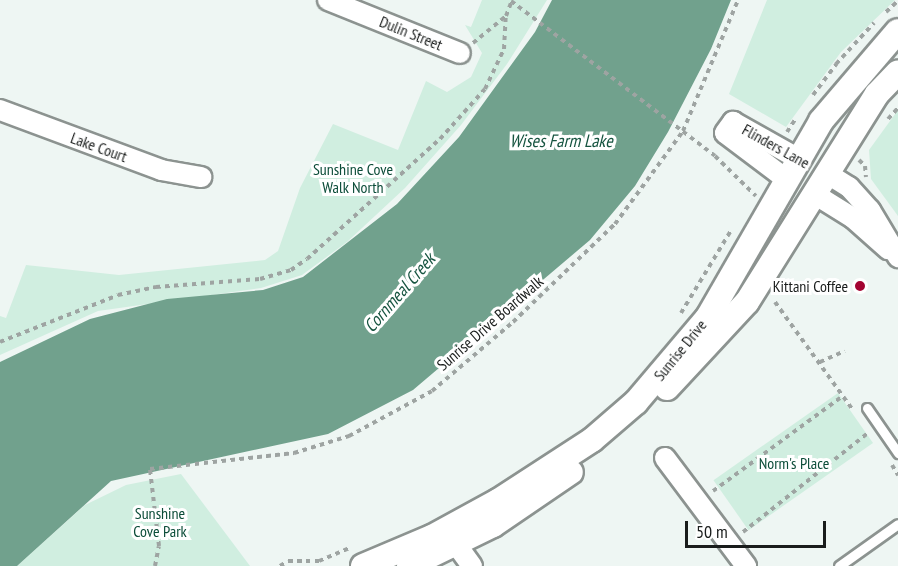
<!DOCTYPE html>
<html>
<head>
<meta charset="utf-8">
<style>
	body { margin:0 }
	#map { position:relative; width:898px; height:566px; overflow:hidden; background:#eef6f3; font-family:"PT Sans Narrow",sans-serif }
	div>[style] { position:absolute }
	[style*='--x'] { left:calc(var(--x)*1px); top:calc(var(--y)*1px); width:calc(var(--w)*1px); rotate:calc(var(--a)*1deg) }
	.green>* { inset:0; background:#d0eee0; transform-origin:0 0 }
	.water>* { inset:0; background:#71a18d }
	.path>* { height:4px; margin-top:-2px; transform-origin:0; background:repeating-linear-gradient(90deg,#9ea4a2 0 4.5px,transparent 0 9px) }
	.roads { filter:drop-shadow(2px 0 #8c9390) drop-shadow(-2px 0 #8c9390) drop-shadow(0 2px #8c9390) drop-shadow(0 -2px #8c9390) }
	.service>* { height:9px; margin:-4.5px; padding:0 4.5px; transform-origin:4.5px; border-radius:4.5px; background:#fff }
	.minor>* { height:20px; margin:-10px; padding:0 10px; transform-origin:10px; border-radius:10px; background:#fff }
	.tertiary>* { height:24px; margin:-12px; padding:0 12px; transform-origin:12px; border-radius:12px; background:#fff }
	.dots>* { width:16px; height:16px; translate:-50% -50%; box-sizing:border-box; border:3px solid #fff; border-radius:50% }
	span { translate:-50% -50%; white-space:nowrap; text-align:center; line-height:1.15; -webkit-text-stroke:6px #fff; paint-order:stroke }
	.street-label { font-size:16px; color:#191c1b }
	.park-label { font-size:16px; color:#0b4c38 }
	.poi-label { font-size:16px; color:#191c1b }
	.right { translate:-100% -50%; text-align:right }
	.water-label { font-size:18px; color:#165440; font-style:italic }
	.scale { position:absolute; left:685px; top:521px; width:141px; height:27px; box-sizing:border-box; border:3px solid #191c1b; border-top:0; padding-left:8px; font-size:18px; line-height:21px; white-space:nowrap; color:#191c1b; -webkit-text-stroke:4px #fff; paint-order:stroke }
</style>
</head>
<body>
<div id="map">
	<div class="green">
		<i style="clip-path:polygon(482px 0,547px 0,507px 64px,461px 125px,405px 188px,347px 242px,302px 275px,261px 288px,98px 311px,0 355px,0 316px,6px 318px,26px 265px,119px 275px,265px 260px,278px 251px,300px 188px,333px 124px,398px 150px,426px 81px,447px 92px,471px 77px,482px 53px,465px 25px,471px 27px)"></i>
		<i style="clip-path:polygon(767px 0,895px 0,841px 52px,786px 127px,729px 94px)"></i>
		<i style="clip-path:polygon(898px 110px,898px 216px,871px 179px,869px 150px)"></i>
		<i style="left:838px;top:393px;width:61px;height:152px;rotate:55deg"></i>
		<i style="clip-path:polygon(181px 474px,250px 566px,17px 566px,85px 505px,126px 485px)"></i>
	</div>
	<div class="water">
		<i style="clip-path:polygon(552px 0,731px 0,711px 49px,668px 132px,635px 186px,590px 240px,413px 390px,328px 434px,111px 481px,17px 566px,0 566px,0 362px,90px 319px,167px 299px,263px 290px,303px 277px,397px 204px,459px 137px,535px 32px)"></i>
	</div>
	<div class="path">
		<i style="--x:511;--y:1;--w:256;--a:37.2"></i>
		<i style="--x:715;--y:156;--w:57;--a:44.3"></i>
		<i style="--x:886;--y:12;--w:16;--a:-43"></i>
		<i style="--x:473;--y:43;--w:43;--a:-39.3"></i>
		<i style="--x:813;--y:95;--w:39;--a:-53"></i>
		<i style="--x:836;--y:64;--w:56;--a:-47.2"></i>
		<i style="--x:888;--y:119;--w:15;--a:-48"></i>
		<i style="--x:787;--y:132;--w:17;--a:-57"></i>
		<i style="--x:859;--y:160;--w:8;--a:45"></i>
		<i style="--x:865;--y:166;--w:11;--a:85"></i>
		<i style="--x:775;--y:302;--w:133;--a:54.2"></i>
		<i style="--x:681;--y:313;--w:95;--a:-58.8"></i>
		<i style="--x:0;--y:342;--w:127;--a:-21.7"></i>
		<i style="--x:118;--y:295;--w:39;--a:-12"></i>
		<i style="--x:156;--y:287;--w:104;--a:-4.4"></i>
		<i style="--x:260;--y:279;--w:32;--a:-16"></i>
		<i style="--x:291;--y:270;--w:19;--a:-35"></i>
		<i style="--x:307;--y:259;--w:179;--a:-42.1"></i>
		<i style="--x:440;--y:139;--w:67;--a:-48"></i>
		<i style="--x:485;--y:89;--w:44;--a:-64.6"></i>
		<i style="--x:504;--y:49;--w:33;--a:-87"></i>
		<i style="--x:506;--y:16;--w:17;--a:-69"></i>
		<i style="--x:820;--y:362;--w:27;--a:-24"></i>
		<i style="--x:892;--y:465;--w:12;--a:59"></i>
		<i style="--x:713;--y:491;--w:161;--a:-36.2"></i>
		<i style="--x:743;--y:532;--w:161;--a:-38.4"></i>
		<i style="--x:155;--y:566;--w:20;--a:-79"></i>
		<i style="--x:159;--y:546;--w:78;--a:-96.7"></i>
		<i style="--x:150;--y:469;--w:145;--a:-6.3"></i>
		<i style="--x:294;--y:453;--w:58;--a:-17.2"></i>
		<i style="--x:349;--y:436;--w:94;--a:-28.5"></i>
		<i style="--x:432;--y:391;--w:106;--a:-40.4"></i>
		<i style="--x:513;--y:322;--w:141;--a:-43.9"></i>
		<i style="--x:615;--y:224;--w:115;--a:-53.8"></i>
		<i style="--x:683;--y:131;--w:142;--a:-67.2"></i>
		<i style="--x:280;--y:566;--w:9;--a:-32"></i>
		<i style="--x:288;--y:561;--w:31;--a:0"></i>
		<i style="--x:319;--y:561;--w:34;--a:-23"></i>
	</div>
	<div class="roads">
		<div class="service">
			<i style="--x:867;--y:408;--w:55;--a:55.4"></i>
			<i style="--x:839;--y:566;--w:72;--a:-35.4"></i>
		</div>
		<div class="minor">
			<i style="--x:328;--y:0;--w:142;--a:21.9"></i>
			<i style="--x:0;--y:110;--w:172;--a:20.4"></i>
			<i style="--x:161;--y:170;--w:41;--a:9.9"></i>
			<i style="--x:828;--y:174;--w:25;--a:32"></i>
			<i style="--x:849;--y:187;--w:31;--a:48"></i>
			<i style="--x:870;--y:210;--w:55;--a:59.2"></i>
			<i style="--x:786;--y:179;--w:76;--a:-143"></i>
			<i style="--x:725;--y:133;--w:14;--a:-54"></i>
			<i style="--x:733;--y:122;--w:73;--a:29.4"></i>
			<i style="--x:816;--y:195;--w:44;--a:31.9"></i>
			<i style="--x:853;--y:218;--w:47;--a:41.5"></i>
			<i style="--x:665;--y:458;--w:135;--a:53.1"></i>
			<i style="--x:456;--y:544;--w:27;--a:54"></i>
		</div>
		<div class="tertiary">
			<i style="--x:667;--y:388;--w:117;--a:-47.1"></i>
			<i style="--x:747;--y:302;--w:245;--a:-58"></i>
			<i style="--x:877;--y:94;--w:30;--a:-46"></i>
			<i style="--x:363;--y:566;--w:75;--a:-22.8"></i>
			<i style="--x:432;--y:537;--w:75;--a:-28.6"></i>
			<i style="--x:498;--y:501;--w:112;--a:-33"></i>
			<i style="--x:592;--y:440;--w:58;--a:-40.8"></i>
			<i style="--x:636;--y:402;--w:111;--a:-49.7"></i>
			<i style="--x:708;--y:317;--w:226;--a:-60"></i>
			<i style="--x:821;--y:121;--w:118;--a:-49.5"></i>
			<i style="--x:409;--y:566;--w:93;--a:-26"></i>
			<i style="--x:493;--y:525;--w:94;--a:-34.2"></i>
		</div>
	</div>
	<div class="dots">
		<i style="left:860px;top:286px;background:#a30431"></i>
	</div>
	<div class="street-label">
		<span style="left:411px;top:33px;rotate:22deg">Dulin Street</span>
		<span style="left:776px;top:146px;rotate:29deg">Flinders Lane</span>
		<span style="left:99px;top:147px;rotate:20deg">Lake Court</span>
		<span style="left:490px;top:323px;rotate:-41deg">Sunrise Drive Boardwalk</span>
		<span style="left:680px;top:350px;rotate:-51deg">Sunrise Drive</span>
	</div>
	<div class="park-label">
		<span style="left:353px;top:178px">Sunshine Cove<br>Walk North</span>
		<span style="left:794px;top:463px">Norm's Place</span>
		<span style="left:160px;top:522px">Sunshine<br>Cove Park</span>
	</div>
	<div class="poi-label">
		<span class="right" style="left:848px;top:286px">Kittani Coffee</span>
	</div>
	<div class="water-label">
		<span style="left:561px;top:141px">Wises Farm Lake</span>
		<span style="left:400px;top:293px;rotate:-49deg">Cornmeal Creek</span>
	</div>
	<div class="scale">50 m</div>
</div>
</body>
</html>
